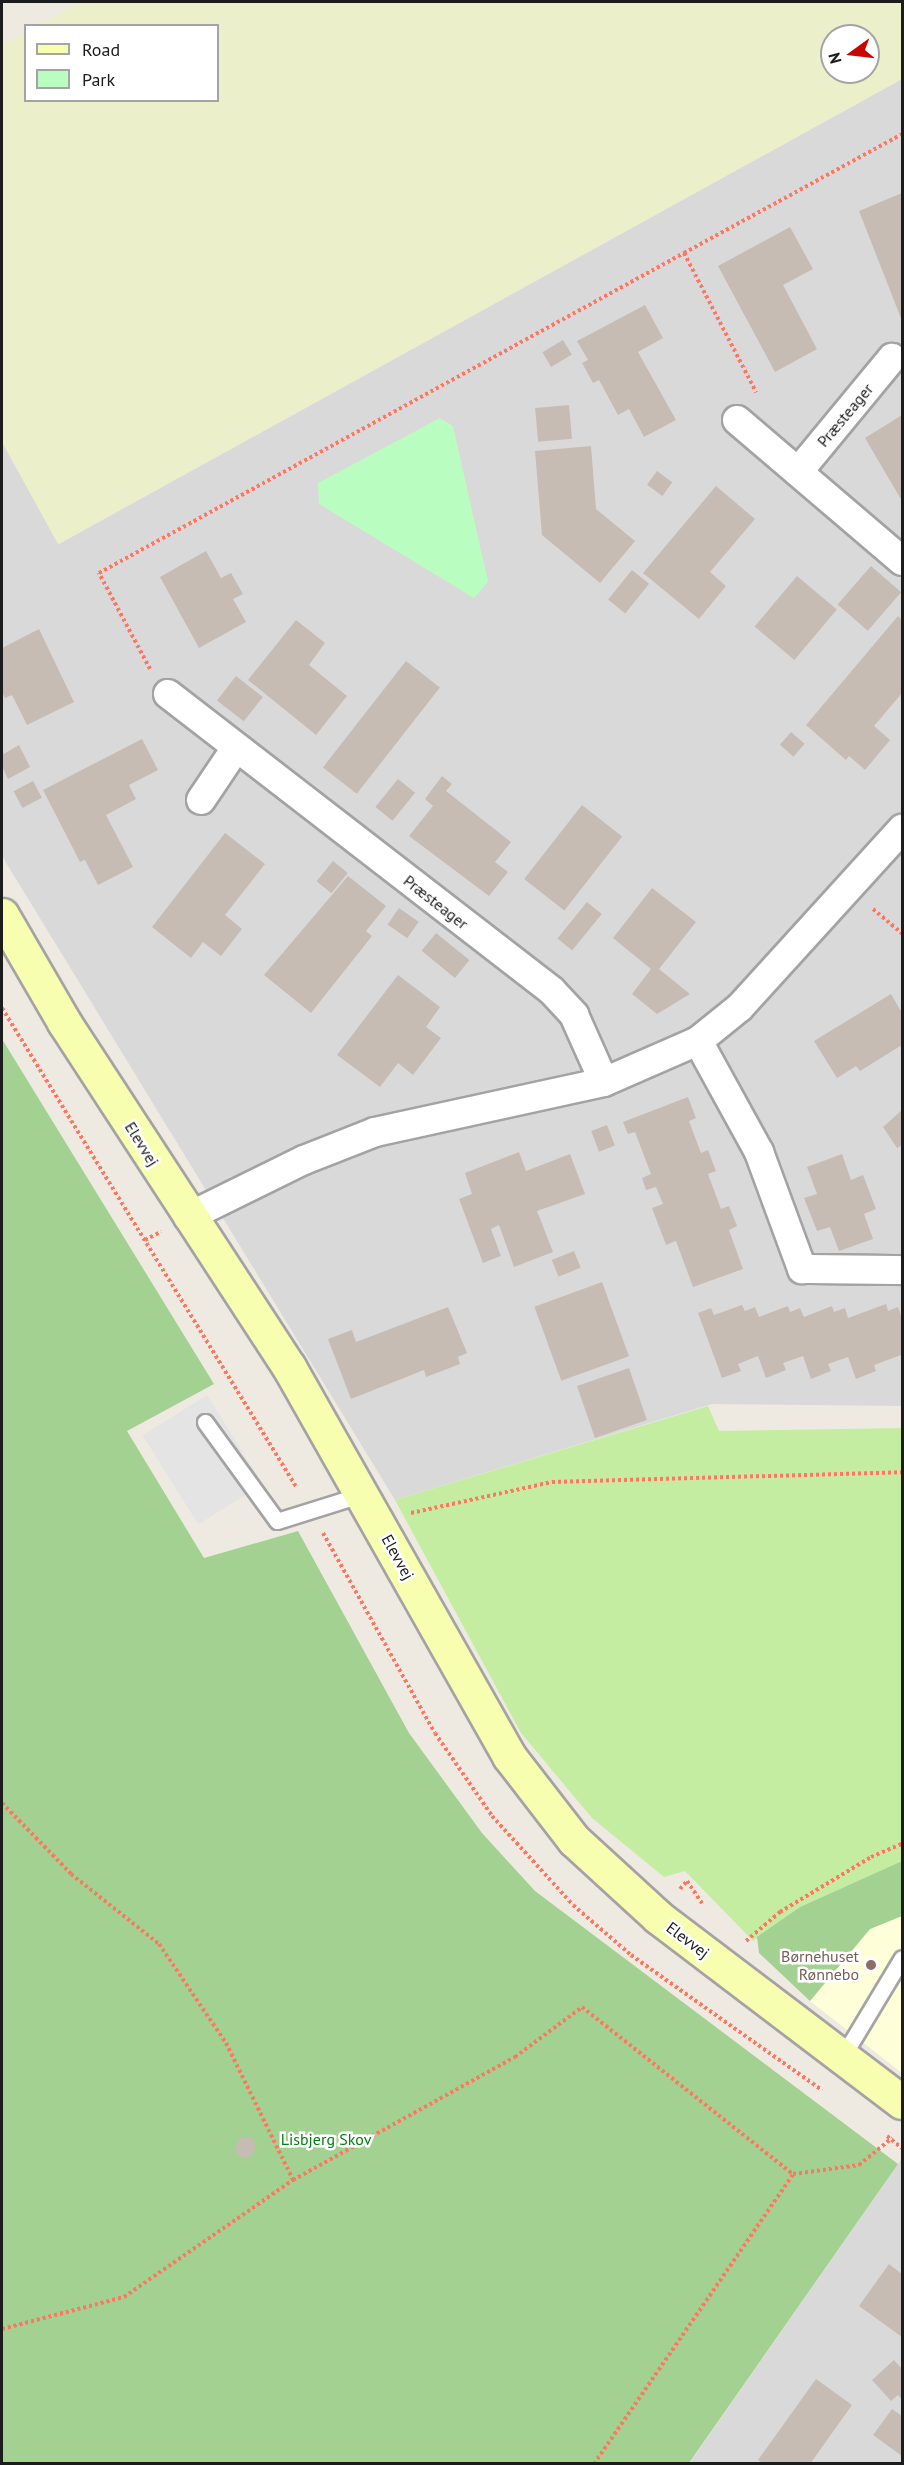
<!DOCTYPE html>
<html>
<head>
<meta charset="utf-8">
<style>
	body { margin:0 }
	#map { position:relative; width:904px; height:2465px; overflow:hidden; background:#eeeae1; font-family:"PT Sans",sans-serif }
	div>[style] { position:absolute }
	[style*='--x'] { left:calc(var(--x)*1px); top:calc(var(--y)*1px); width:calc(var(--w)*1px); rotate:calc(var(--a)*1deg) }
	.residential>* { inset:0; background:#dad9d9 }
	.education>* { inset:0; background:#feffd9 }
	.farmland>* { inset:0; background:#ebefca }
	.grass>* { inset:0; background:#c5eda2 }
	.forest>* { inset:0; background:#a3d192 }
	.park>* { inset:0; background:#b9fdc0 }
	.parking>* { inset:0; background:#e4e4e4; transform-origin:0 0 }
	.building>* { inset:0; background:#c6bcb4; transform-origin:0 0 }
	.path>* { height:4px; margin-top:-2px; transform-origin:0; background:repeating-linear-gradient(90deg,#ff7661 0 3px,transparent 0 6px) }
	.roads { filter:drop-shadow(2px 0 #a3a3a3) drop-shadow(-2px 0 #a3a3a3) drop-shadow(0 2px #a3a3a3) drop-shadow(0 -2px #a3a3a3) }
	.lane>* { height:15px; margin:-7.5px; padding:0 7.5px; transform-origin:7.5px; border-radius:7.5px; background:#fff }
	.street>* { height:28px; margin:-14px; padding:0 14px; transform-origin:14px; border-radius:14px; background:#fff }
	.secondary>* { height:33px; margin:-16.5px; padding:0 16.5px; transform-origin:16.5px; border-radius:16.5px; background:#f8feaf }
	.dots>* { width:16px; height:16px; translate:-50% -50%; box-sizing:border-box; border:3px solid #fff; border-radius:50% }
	span { translate:-50% -50%; white-space:nowrap; text-align:center; line-height:1.15; -webkit-text-stroke:5px #fff; paint-order:stroke }
	.street-label { font-size:16px; color:#1c1c1c }
	.education-label { font-size:16px; color:#785e54 }
	.right { translate:-100% -50%; text-align:right }
	.park-label { font-size:16px; color:#038111 }
	.frame { position:absolute; inset:0; border:3px solid #1c1c1c; pointer-events:none }
	.legend { position:absolute; left:24px; top:24px; width:195px; height:78px; box-sizing:border-box; background:#fff; border:2px solid #a4a4a4; margin:0; padding:8px 10px; list-style:none; font-size:18px; color:#1c1c1c }
	.legend li { display:flex; align-items:center; gap:12px; height:30px }
	.legend b { width:30px; border:2px solid #a4a4a4 }
	.north { position:absolute; left:820px; top:24px; width:60px; height:60px; box-sizing:border-box; background:#fff; border:2px solid #a4a4a4; border-radius:50%; rotate:255deg; font-size:16px; font-weight:700; line-height:24px; text-align:center; color:#1c1c1c }
	.north::after { content:''; display:block; margin:auto; width:21px; height:27px; background:#c80500; clip-path:polygon(50% 0,100% 100%,50% 72%,0 100%) }
</style>
</head>
<body>
<div id="map">
	<div class="residential">
		<i style="clip-path:polygon(902px 79px,902px 1406px,712px 1404px,395px 1500px,2px 856px,2px 442px,59px 544px)"></i>
		<i style="clip-path:polygon(902px 2158px,902px 2463px,689px 2464px,898px 2164px)"></i>
	</div>
	<div class="education">
		<i style="clip-path:polygon(902px 1916px,902px 2073px,810px 2001px,870px 1929px)"></i>
	</div>
	<div class="farmland">
		<i style="clip-path:polygon(evenodd,81px 2px,902px 2px,902px 79px,58px 544px,2px 442px,2px 46px,25px 33px,26px 100px,218px 100px,218px 26px,38px 25px,81px 2px,832px 36px,868px 36px,868px 72px,832px 72px,832px 36px)"></i>
	</div>
	<div class="grass">
		<i style="clip-path:polygon(708px 1406px,719px 1431px,902px 1428px,902px 1861px,800px 1907px,753px 1941px,685px 1871px,664px 1877px,592px 1818px,521px 1733px,395px 1500px)"></i>
	</div>
	<div class="forest">
		<i style="clip-path:polygon(2px 1039px,214px 1384px,127px 1431px,204px 1558px,298px 1531px,409px 1733px,482px 1833px,535px 1891px,898px 2164px,689px 2463px,2px 2463px)"></i>
		<i style="clip-path:polygon(902px 1861px,902px 1916px,870px 1929px,810px 2001px,759px 1953px,757px 1937px,800px 1907px)"></i>
	</div>
	<div class="park">
		<i style="clip-path:polygon(440px 418px,453px 426px,488px 582px,474px 598px,319px 504px,318px 483px)"></i>
	</div>
	<div class="parking">
		<i style="left:207px;top:1395px;width:105px;height:76px;rotate:58deg"></i>
	</div>
	<div class="building">
		<i style="clip-path:polygon(902px 193px,902px 321px,859px 211px)"></i>
		<i style="clip-path:polygon(790px 227px,813px 269px,783px 285px,817px 349px,775px 372px,718px 266px)"></i>
		<i style="clip-path:polygon(645px 305px,663px 338px,638px 352px,676px 420px,644px 437px,629px 409px,618px 415px,599px 380px,593px 383px,582px 363px,588px 360px,577px 341px)"></i>
		<i style="left:563px;top:340px;width:17px;height:24px;rotate:59deg"></i>
		<i style="left:569px;top:405px;width:34px;height:34px;rotate:85deg"></i>
		<i style="clip-path:polygon(902px 415px,902px 501px,865px 438px)"></i>
		<i style="clip-path:polygon(591px 446px,596px 509px,635px 541px,600px 583px,542px 535px,535px 451px)"></i>
		<i style="left:657px;top:471px;width:19px;height:17px;rotate:36deg"></i>
		<i style="clip-path:polygon(716px 486px,755px 519px,710px 572px,726px 586px,699px 619px,643px 573px)"></i>
		<i style="clip-path:polygon(206px 551px,221px 578px,231px 573px,243px 594px,233px 599px,246px 622px,199px 648px,160px 577px)"></i>
		<i style="left:871px;top:566px;width:40px;height:51px;rotate:41deg"></i>
		<i style="left:632px;top:570px;width:22px;height:38px;rotate:39deg"></i>
		<i style="left:797px;top:576px;width:52px;height:66px;rotate:40deg"></i>
		<i style="clip-path:polygon(898px 616px,902px 620px,902px 693px,874px 726px,890px 740px,865px 770px,849px 756px,846px 760px,806px 725px)"></i>
		<i style="clip-path:polygon(296px 620px,325px 643px,309px 665px,347px 696px,316px 735px,248px 680px)"></i>
		<i style="clip-path:polygon(39px 629px,74px 702px,27px 725px,12px 695px,5px 698px,2px 692px,2px 648px)"></i>
		<i style="left:406px;top:661px;width:43px;height:135px;rotate:38deg"></i>
		<i style="left:236px;top:676px;width:34px;height:31px;rotate:38deg"></i>
		<i style="left:791px;top:732px;width:18px;height:17px;rotate:41deg"></i>
		<i style="clip-path:polygon(142px 739px,158px 770px,129px 785px,136px 799px,106px 815px,133px 867px,98px 885px,85px 860px,80px 862px,43px 790px)"></i>
		<i style="clip-path:polygon(19px 745px,30px 767px,8px 779px,2px 766px,2px 755px)"></i>
		<i style="clip-path:polygon(442px 776px,452px 784px,446px 791px,511px 842px,495px 862px,508px 872px,489px 896px,409px 836px,433px 806px,425px 799px)"></i>
		<i style="left:398px;top:779px;width:22px;height:36px;rotate:39deg"></i>
		<i style="left:33px;top:781px;width:19px;height:22px;rotate:62deg"></i>
		<i style="left:582px;top:805px;width:51px;height:94px;rotate:38deg"></i>
		<i style="clip-path:polygon(225px 833px,265px 864px,225px 915px,242px 929px,221px 956px,203px 942px,191px 958px,152px 927px)"></i>
		<i style="left:333px;top:861px;width:19px;height:26px;rotate:39deg"></i>
		<i style="clip-path:polygon(348px 876px,386px 906px,366px 931px,372px 936px,311px 1013px,264px 975px)"></i>
		<i style="clip-path:polygon(652px 888px,696px 922px,659px 969px,690px 994px,657px 1014px,632px 994px,651px 969px,613px 938px)"></i>
		<i style="left:587px;top:902px;width:19px;height:47px;rotate:39deg"></i>
		<i style="left:399px;top:908px;width:24px;height:20px;rotate:35deg"></i>
		<i style="left:436px;top:933px;width:43px;height:23px;rotate:39deg"></i>
		<i style="clip-path:polygon(398px 975px,440px 1007px,426px 1027px,441px 1038px,413px 1075px,398px 1063px,380px 1087px,337px 1055px)"></i>
		<i style="clip-path:polygon(891px 994px,902px 1013px,902px 1045px,860px 1071px,856px 1066px,837px 1078px,814px 1041px)"></i>
		<i style="clip-path:polygon(688px 1097px,696px 1118px,689px 1121px,701px 1153px,708px 1150px,716px 1171px,708px 1174px,721px 1209px,729px 1206px,737px 1226px,729px 1230px,743px 1269px,693px 1287px,676px 1241px,666px 1245px,652px 1208px,663px 1204px,656px 1187px,646px 1190px,642px 1178px,651px 1174px,635px 1132px,628px 1134px,623px 1122px)"></i>
		<i style="clip-path:polygon(902px 1110px,902px 1145px,897px 1148px,883px 1127px)"></i>
		<i style="left:607px;top:1125px;width:22px;height:17px;rotate:69deg"></i>
		<i style="clip-path:polygon(519px 1152px,526px 1171px,570px 1154px,585px 1194px,537px 1211px,553px 1252px,514px 1267px,499px 1225px,491px 1229px,501px 1256px,483px 1263px,459px 1199px,472px 1194px,465px 1173px)"></i>
		<i style="clip-path:polygon(842px 1154px,851px 1180px,863px 1175px,876px 1209px,864px 1214px,873px 1239px,839px 1251px,830px 1227px,817px 1231px,804px 1198px,817px 1194px,807px 1167px)"></i>
		<i style="left:574px;top:1251px;width:18px;height:24px;rotate:68deg"></i>
		<i style="left:602px;top:1282px;width:79px;height:72px;rotate:70deg"></i>
		<i style="clip-path:polygon(886px 1304px,888px 1311px,898px 1307px,902px 1318px,902px 1359px,901px 1355px,874px 1365px,876px 1371px,856px 1379px,848px 1357px,828px 1364px,831px 1371px,811px 1379px,803px 1356px,783px 1363px,786px 1370px,766px 1378px,758px 1356px,738px 1364px,741px 1371px,722px 1378px,698px 1313px,711px 1308px,714px 1315px,742px 1305px,745px 1311px,755px 1307px,759px 1317px,788px 1306px,790px 1312px,800px 1308px,804px 1317px,832px 1306px,834px 1312px,845px 1308px,848px 1318px)"></i>
		<i style="clip-path:polygon(448px 1307px,467px 1353px,458px 1357px,460px 1364px,426px 1377px,424px 1370px,351px 1399px,328px 1339px,352px 1330px,356px 1342px)"></i>
		<i style="left:629px;top:1368px;width:55px;height:55px;rotate:71deg"></i>
		<i style="clip-path:polygon(240px 2138px,252px 2138px,256px 2148px,249px 2158px,238px 2156px,235px 2148px)"></i>
		<i style="clip-path:polygon(889px 2264px,902px 2274px,902px 2337px,859px 2306px)"></i>
		<i style="clip-path:polygon(894px 2360px,902px 2369px,902px 2400px,898px 2395px,891px 2401px,872px 2380px)"></i>
		<i style="clip-path:polygon(816px 2379px,852px 2405px,810px 2464px,763px 2464px,758px 2460px)"></i>
		<i style="clip-path:polygon(892px 2409px,902px 2416px,902px 2456px,873px 2435px)"></i>
	</div>
	<div class="path">
		<i style="--x:684;--y:253;--w:248;--a:-28.6"></i>
		<i style="--x:150;--y:669;--w:109;--a:-118"></i>
		<i style="--x:99;--y:573;--w:667;--a:-28.68"></i>
		<i style="--x:684;--y:253;--w:157;--a:62.6"></i>
		<i style="--x:873;--y:909;--w:38;--a:40"></i>
		<i style="--x:2;--y:1008;--w:563;--a:58.43"></i>
		<i style="--x:145;--y:1240;--w:18;--a:-27"></i>
		<i style="--x:411;--y:1513;--w:144;--a:-12.4"></i>
		<i style="--x:552;--y:1482;--w:350;--a:-1.6"></i>
		<i style="--x:323;--y:1533;--w:229;--a:60.8"></i>
		<i style="--x:435;--y:1733;--w:101;--a:55.5"></i>
		<i style="--x:492;--y:1816;--w:120;--a:47.7"></i>
		<i style="--x:573;--y:1905;--w:77;--a:40.8"></i>
		<i style="--x:631;--y:1955;--w:234;--a:35.3"></i>
		<i style="--x:2;--y:1803;--w:99;--a:45.8"></i>
		<i style="--x:71;--y:1874;--w:112;--a:38.5"></i>
		<i style="--x:159;--y:1944;--w:120;--a:55.9"></i>
		<i style="--x:226;--y:2043;--w:153;--a:63.9"></i>
		<i style="--x:680;--y:1889;--w:11;--a:-49"></i>
		<i style="--x:687;--y:1881;--w:27;--a:56"></i>
		<i style="--x:746;--y:1941;--w:45;--a:-40.5"></i>
		<i style="--x:780;--y:1912;--w:106;--a:-31.1"></i>
		<i style="--x:871;--y:1857;--w:34;--a:-23"></i>
		<i style="--x:887;--y:2136;--w:19;--a:39"></i>
		<i style="--x:2;--y:2329;--w:126;--a:-14.7"></i>
		<i style="--x:124;--y:2297;--w:206;--a:-34.7"></i>
		<i style="--x:293;--y:2180;--w:254;--a:-29"></i>
		<i style="--x:515;--y:2057;--w:84;--a:-36.7"></i>
		<i style="--x:582;--y:2007;--w:269;--a:38.4"></i>
		<i style="--x:594;--y:2464;--w:352;--a:-55.5"></i>
		<i style="--x:793;--y:2174;--w:67;--a:-7.8"></i>
		<i style="--x:859;--y:2165;--w:43;--a:-39.3"></i>
	</div>
	<div class="roads">
		<div class="lane">
			<i style="--x:205;--y:1422;--w:122;--a:54"></i>
			<i style="--x:277;--y:1521;--w:90;--a:-17.4"></i>
			<i style="--x:843;--y:2056;--w:114;--a:-59"></i>
		</div>
		<div class="street">
			<i style="--x:737;--y:420;--w:217;--a:40.5"></i>
			<i style="--x:798;--y:472;--w:148;--a:-50.5"></i>
			<i style="--x:168;--y:694;--w:485;--a:37.7"></i>
			<i style="--x:552;--y:991;--w:33;--a:47"></i>
			<i style="--x:574;--y:1015;--w:73;--a:65.9"></i>
			<i style="--x:201;--y:800;--w:63;--a:-56.1"></i>
			<i style="--x:698;--y:1041;--w:127;--a:61.2"></i>
			<i style="--x:759;--y:1152;--w:125;--a:69.8"></i>
			<i style="--x:802;--y:1269;--w:100;--a:0.6"></i>
			<i style="--x:188;--y:1217;--w:129;--a:-26.2"></i>
			<i style="--x:304;--y:1160;--w:76;--a:-21.5"></i>
			<i style="--x:375;--y:1132;--w:234;--a:-12.3"></i>
			<i style="--x:604;--y:1082;--w:103;--a:-23.6"></i>
			<i style="--x:698;--y:1041;--w:54;--a:-39"></i>
			<i style="--x:740;--y:1007;--w:241;--a:-47.7"></i>
		</div>
		<div class="secondary">
			<i style="--x:2;--y:915;--w:124;--a:59.9"></i>
			<i style="--x:64;--y:1022;--w:412;--a:56.9"></i>
			<i style="--x:289;--y:1367;--w:447;--a:60.5"></i>
			<i style="--x:509;--y:1756;--w:106;--a:52.3"></i>
			<i style="--x:574;--y:1840;--w:114;--a:42.5"></i>
			<i style="--x:658;--y:1917;--w:306;--a:37.2"></i>
		</div>
	</div>
	<div class="dots">
		<i style="left:871px;top:1965px;background:#8d6e63"></i>
	</div>
	<div class="street-label">
		<span style="left:845px;top:415px;rotate:-50deg">Præsteager</span>
		<span style="left:436px;top:902px;rotate:38deg">Præsteager</span>
		<span style="left:142px;top:1144px;rotate:58deg">Elevvej</span>
		<span style="left:398px;top:1557px;rotate:61deg">Elevvej</span>
		<span style="left:688px;top:1940px;rotate:37deg">Elevvej</span>
	</div>
	<div class="education-label">
		<span class="right" style="left:859px;top:1965px">Børnehuset<br>Rønnebo</span>
	</div>
	<div class="park-label">
		<span style="left:326px;top:2139px">Lisbjerg Skov</span>
	</div>
	<div class="frame"></div>
	<ul class="legend">
	<li><b style="height:8px;background:#f8feaf"></b>Road</li>
	<li><b style="height:16px;background:#b9fdc0"></b>Park</li>
	</ul>
	<div class="north">N</div>
</div>
</body>
</html>
